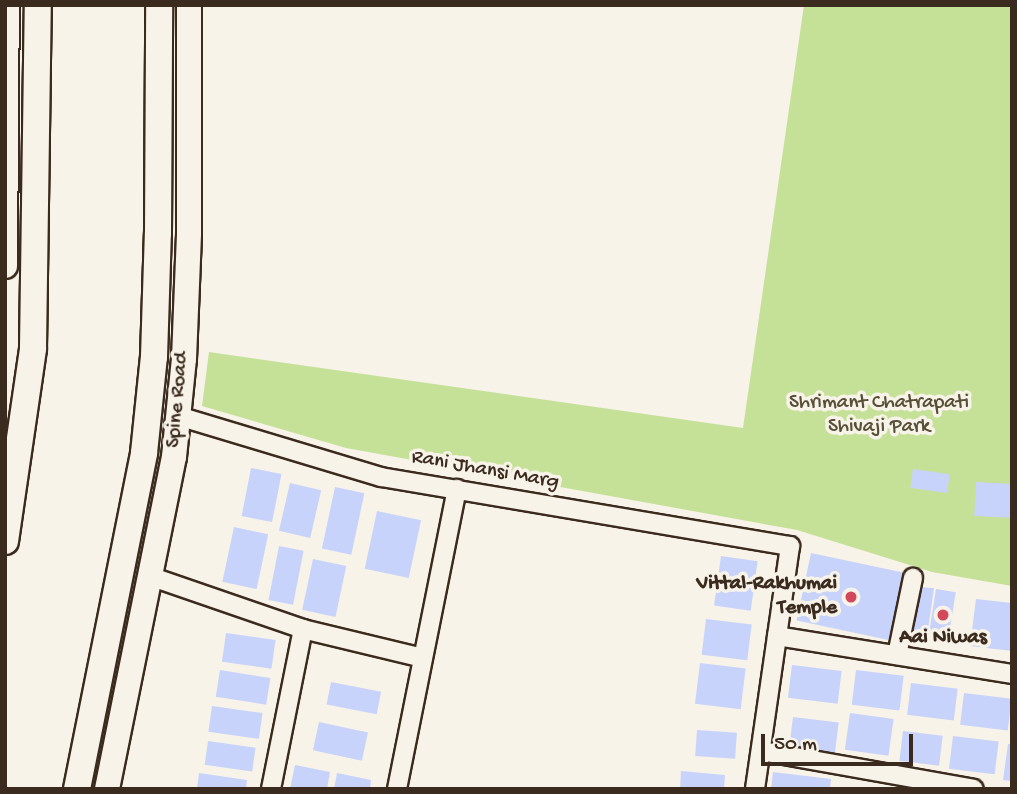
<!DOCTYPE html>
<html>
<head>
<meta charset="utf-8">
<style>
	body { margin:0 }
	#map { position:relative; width:1017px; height:794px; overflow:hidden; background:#f7f3e8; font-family:"Gochi Hand",sans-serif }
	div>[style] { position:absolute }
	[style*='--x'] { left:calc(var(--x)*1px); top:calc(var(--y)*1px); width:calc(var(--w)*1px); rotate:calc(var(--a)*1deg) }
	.green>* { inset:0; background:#c5e198 }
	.building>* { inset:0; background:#c7d3fa; transform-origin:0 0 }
	.roads { filter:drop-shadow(2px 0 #3b2a1e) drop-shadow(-2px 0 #3b2a1e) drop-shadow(0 2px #3b2a1e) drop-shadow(0 -2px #3b2a1e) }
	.street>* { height:18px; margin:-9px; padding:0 9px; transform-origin:9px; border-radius:9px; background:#f7f3e8 }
	.secondary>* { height:24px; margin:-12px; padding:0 12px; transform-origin:12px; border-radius:12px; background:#f7f3e8 }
	.primary>* { height:26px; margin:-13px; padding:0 13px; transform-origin:13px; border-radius:13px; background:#f7f3e8 }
	.dots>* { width:19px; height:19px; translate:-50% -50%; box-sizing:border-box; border:4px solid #f7f3e8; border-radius:50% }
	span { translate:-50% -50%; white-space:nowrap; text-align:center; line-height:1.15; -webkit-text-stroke:7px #f7f3e8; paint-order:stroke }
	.street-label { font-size:21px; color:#3b2a1e }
	.park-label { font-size:21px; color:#574f36 }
	.poi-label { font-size:21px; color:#3b2a1e; font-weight:700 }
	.right { translate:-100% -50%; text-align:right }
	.frame { position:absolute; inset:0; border:7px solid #3b2a1e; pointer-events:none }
	.scale { position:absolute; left:761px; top:734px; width:152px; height:32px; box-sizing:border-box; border:4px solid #3b2a1e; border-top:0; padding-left:9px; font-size:21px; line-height:24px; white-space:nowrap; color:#3b2a1e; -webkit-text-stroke:5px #f7f3e8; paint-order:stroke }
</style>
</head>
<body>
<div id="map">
	<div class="green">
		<i style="clip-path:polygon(804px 5px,1012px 5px,1012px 586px,932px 572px,797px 530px,346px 448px,202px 406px,209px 352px,743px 428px)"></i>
	</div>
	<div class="building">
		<i style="left:251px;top:468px;width:31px;height:49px;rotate:11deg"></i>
		<i style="left:913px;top:469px;width:37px;height:19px;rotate:8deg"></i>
		<i style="left:976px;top:482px;width:36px;height:34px;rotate:3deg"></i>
		<i style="left:290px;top:483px;width:32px;height:49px;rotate:13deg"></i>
		<i style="left:335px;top:487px;width:30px;height:63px;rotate:12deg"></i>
		<i style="left:377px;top:511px;width:45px;height:59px;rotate:12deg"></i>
		<i style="left:234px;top:527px;width:35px;height:56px;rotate:12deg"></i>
		<i style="left:279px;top:546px;width:25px;height:55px;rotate:11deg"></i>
		<i style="left:811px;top:553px;width:94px;height:69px;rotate:12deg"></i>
		<i style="left:721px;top:556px;width:37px;height:50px;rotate:8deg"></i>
		<i style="left:313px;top:559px;width:34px;height:52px;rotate:12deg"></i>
		<i style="clip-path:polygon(917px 587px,934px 588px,927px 637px,908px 634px)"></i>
		<i style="left:936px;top:589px;width:20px;height:49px;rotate:9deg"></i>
		<i style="clip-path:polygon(976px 599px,1012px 603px,1012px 651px,970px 646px)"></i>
		<i style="left:706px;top:619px;width:46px;height:36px;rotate:7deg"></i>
		<i style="left:226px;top:633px;width:50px;height:29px;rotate:8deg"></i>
		<i style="left:700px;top:663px;width:46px;height:41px;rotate:7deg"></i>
		<i style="left:792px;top:665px;width:50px;height:33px;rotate:7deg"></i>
		<i style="left:220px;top:670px;width:51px;height:27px;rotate:9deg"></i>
		<i style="left:856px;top:670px;width:48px;height:35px;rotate:7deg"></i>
		<i style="left:331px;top:682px;width:51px;height:23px;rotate:11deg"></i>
		<i style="left:911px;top:683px;width:47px;height:32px;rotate:7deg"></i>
		<i style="left:964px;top:693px;width:48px;height:32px;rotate:7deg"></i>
		<i style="left:212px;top:706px;width:51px;height:26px;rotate:8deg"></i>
		<i style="left:850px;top:713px;width:44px;height:37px;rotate:8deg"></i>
		<i style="left:793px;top:717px;width:46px;height:35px;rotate:7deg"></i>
		<i style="left:319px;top:722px;width:50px;height:29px;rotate:12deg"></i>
		<i style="left:697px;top:730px;width:40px;height:26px;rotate:4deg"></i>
		<i style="left:903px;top:731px;width:40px;height:30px;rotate:7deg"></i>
		<i style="left:953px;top:736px;width:46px;height:33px;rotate:7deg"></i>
		<i style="left:208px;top:741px;width:48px;height:24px;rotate:8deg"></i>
		<i style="clip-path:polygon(1008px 744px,1012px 744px,1012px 781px,1003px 780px)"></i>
		<i style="clip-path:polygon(295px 765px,330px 772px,327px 789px,290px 789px)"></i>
		<i style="clip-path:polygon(681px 771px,725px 775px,724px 789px,680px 789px)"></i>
		<i style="clip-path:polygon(773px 772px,831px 779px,830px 789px,771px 789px)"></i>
		<i style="clip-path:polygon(199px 773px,247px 780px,246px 789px,197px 789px)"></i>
		<i style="clip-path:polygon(337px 773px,371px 780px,370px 789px,334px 789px)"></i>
	</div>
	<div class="roads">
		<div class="street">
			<i style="--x:178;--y:416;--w:212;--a:16.7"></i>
			<i style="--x:381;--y:477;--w:415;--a:9.6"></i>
			<i style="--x:790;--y:546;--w:246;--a:98.2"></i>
			<i style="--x:152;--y:577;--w:160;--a:19"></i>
			<i style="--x:303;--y:629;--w:123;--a:13.6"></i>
			<i style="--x:777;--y:636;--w:238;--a:9.2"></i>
			<i style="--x:897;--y:655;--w:79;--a:-78.3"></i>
			<i style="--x:761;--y:751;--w:216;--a:10.1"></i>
			<i style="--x:271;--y:789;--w:163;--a:-78.7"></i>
			<i style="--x:397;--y:789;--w:306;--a:-78.7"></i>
		</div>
		<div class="secondary">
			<i style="--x:5;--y:266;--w:261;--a:-89.6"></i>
			<i style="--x:107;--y:789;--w:339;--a:-78.6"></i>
			<i style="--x:174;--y:457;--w:99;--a:-84.2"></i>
			<i style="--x:184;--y:359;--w:126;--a:-87.7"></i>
			<i style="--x:189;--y:233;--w:228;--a:-90"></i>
		</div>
		<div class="primary">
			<i style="--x:5;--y:541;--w:195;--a:-81.7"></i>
			<i style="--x:33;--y:348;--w:343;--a:-89.2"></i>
			<i style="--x:77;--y:789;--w:343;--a:-78.7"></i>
			<i style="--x:144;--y:453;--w:97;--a:-84.1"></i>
			<i style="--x:154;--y:357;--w:124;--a:-88.2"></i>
			<i style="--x:158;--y:233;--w:228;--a:-89.7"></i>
		</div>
	</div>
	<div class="dots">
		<i style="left:851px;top:597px;background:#d1495b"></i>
		<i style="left:943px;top:615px;background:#d1495b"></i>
	</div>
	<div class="street-label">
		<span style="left:179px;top:400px;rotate:-85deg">Spine Road</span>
		<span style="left:485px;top:471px;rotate:10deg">Rani Jhansi Marg</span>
	</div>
	<div class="park-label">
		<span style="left:879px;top:416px">Shrimant Chatrapati<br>Shivaji Park</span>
	</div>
	<div class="poi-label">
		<span class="right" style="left:837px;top:597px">Vittal-Rakhumai<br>Temple</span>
		<span style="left:943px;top:639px">Aai Niwas</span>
	</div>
	<div class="frame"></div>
	<div class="scale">50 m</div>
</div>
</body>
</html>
